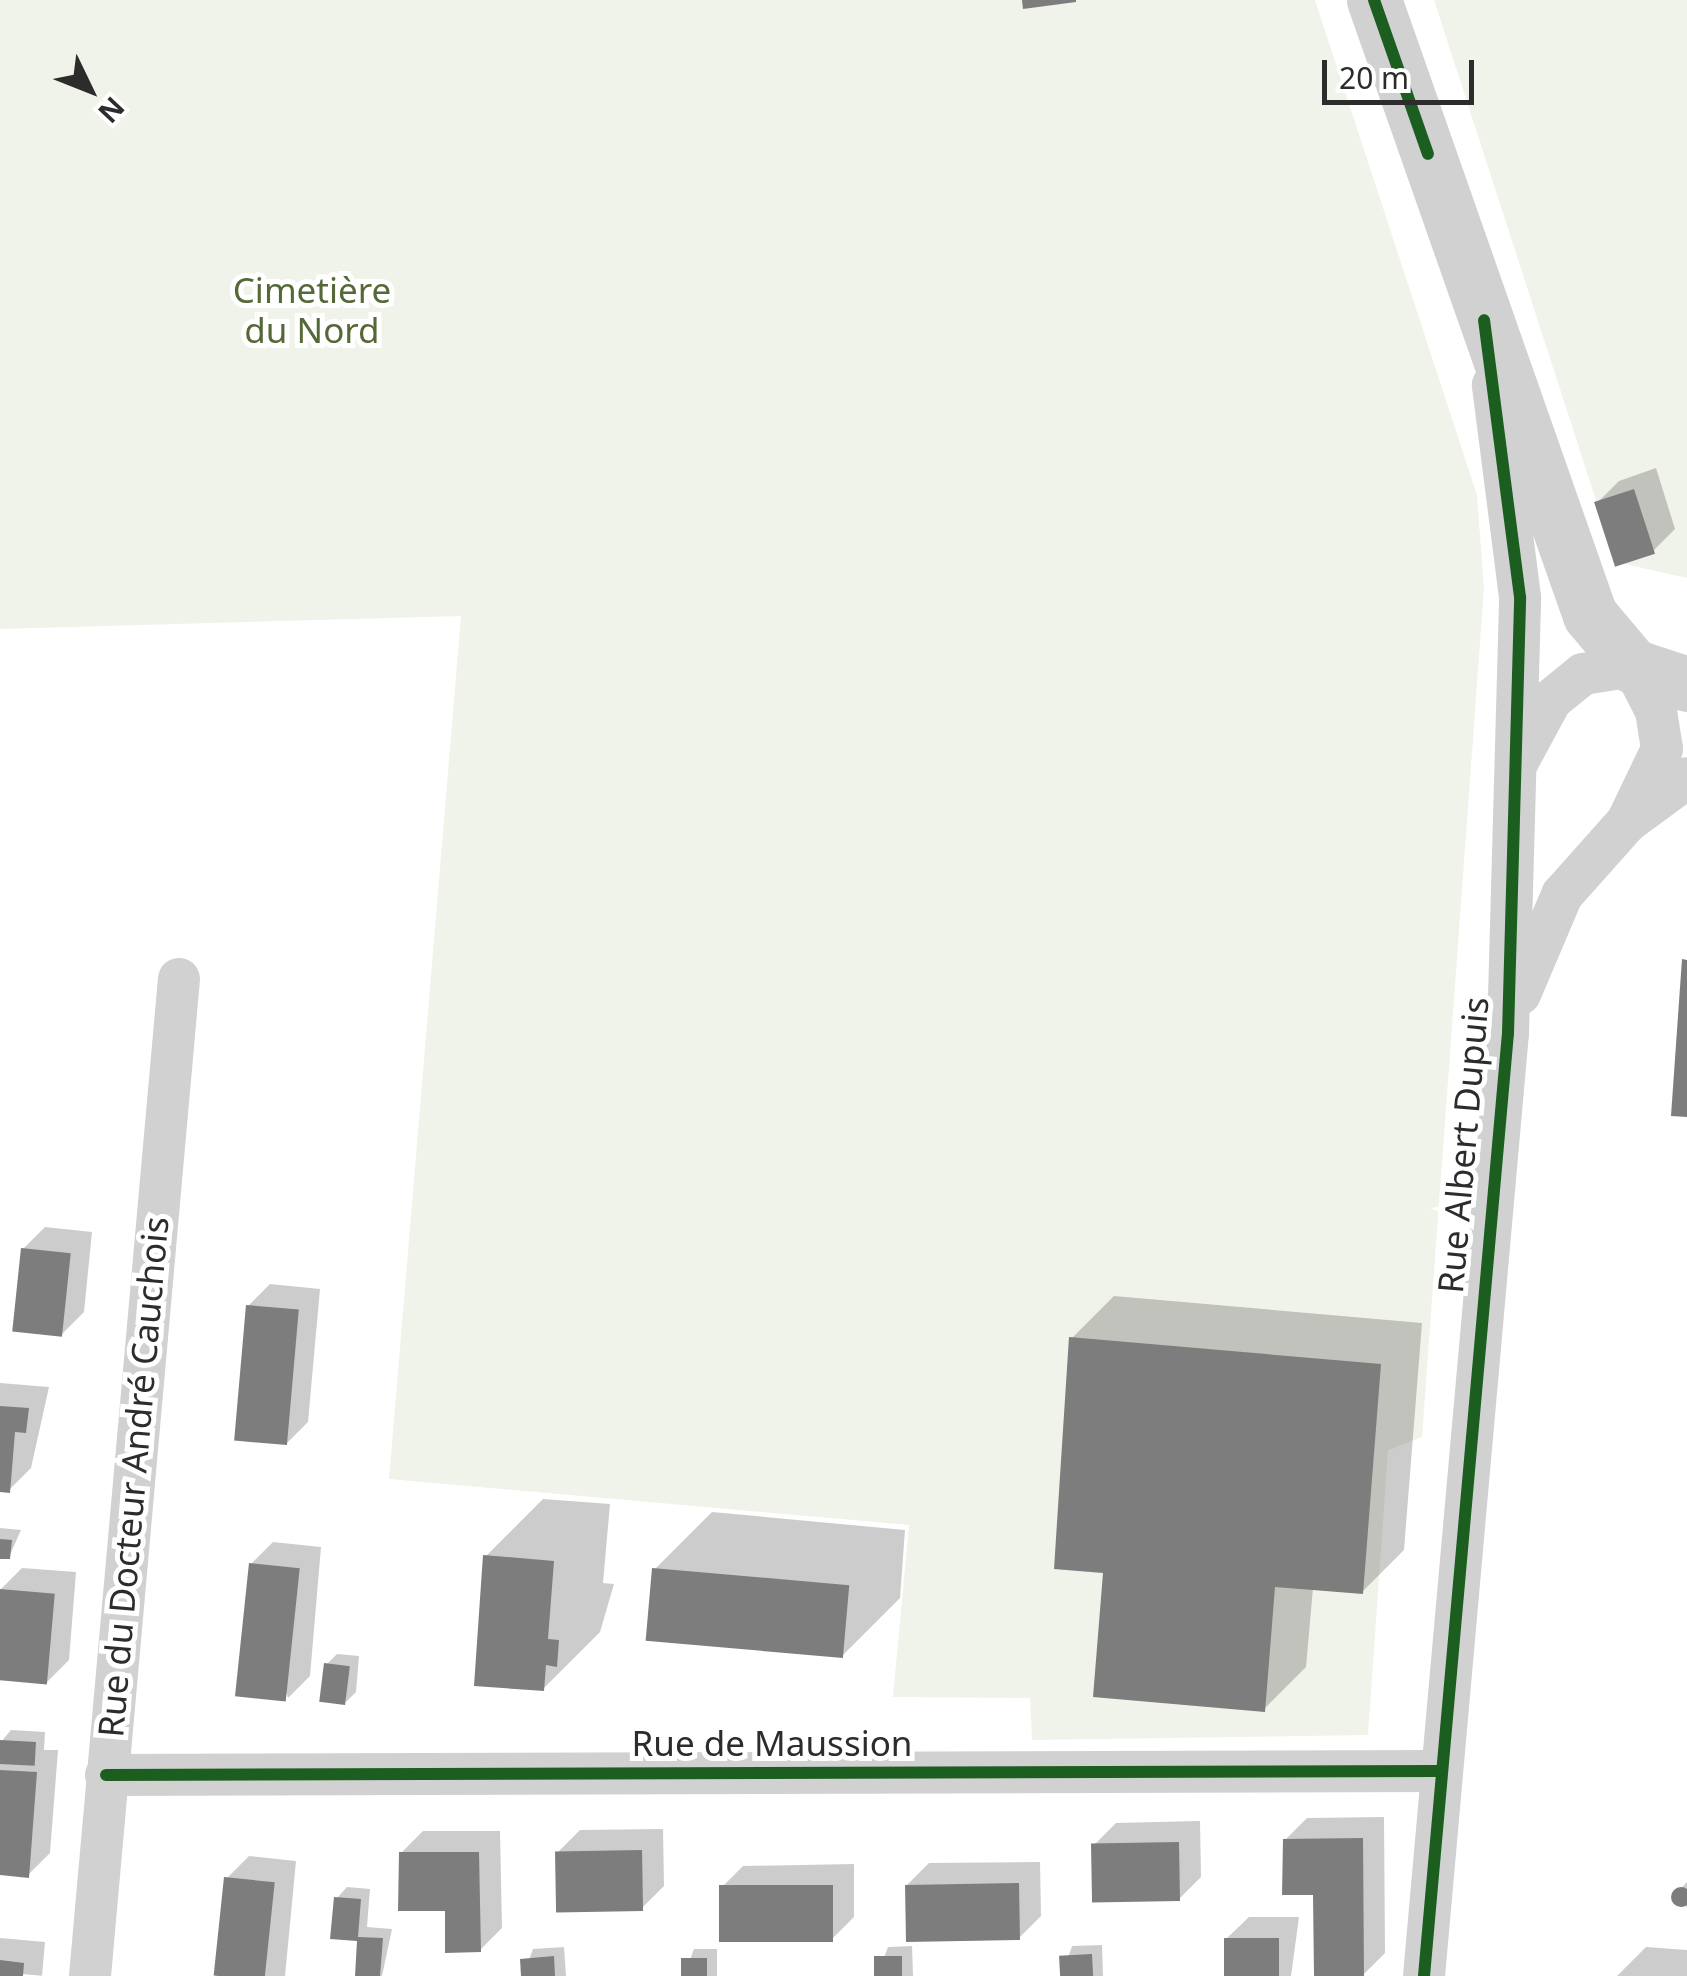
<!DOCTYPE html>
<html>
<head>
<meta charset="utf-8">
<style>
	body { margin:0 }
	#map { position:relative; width:1687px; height:1976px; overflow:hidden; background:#fff; font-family:"Noto Sans",sans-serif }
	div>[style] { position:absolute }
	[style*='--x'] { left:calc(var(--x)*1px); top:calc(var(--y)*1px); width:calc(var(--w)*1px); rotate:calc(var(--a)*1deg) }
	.green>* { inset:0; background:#f0f3ea }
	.shadow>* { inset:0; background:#0003; transform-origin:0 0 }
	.building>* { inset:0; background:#7d7d7d; transform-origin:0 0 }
	.round { border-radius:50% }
	.minor>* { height:42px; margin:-21px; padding:0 21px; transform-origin:21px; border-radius:21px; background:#d1d1d1 }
	.tertiary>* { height:55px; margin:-27.5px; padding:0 27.5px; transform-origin:27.5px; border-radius:27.5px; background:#d1d1d1 }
	.cycleway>* { height:12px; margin:-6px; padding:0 6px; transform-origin:6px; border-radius:6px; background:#1b5e20 }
	span { translate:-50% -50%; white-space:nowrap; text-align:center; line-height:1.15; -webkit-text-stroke:10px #fff; paint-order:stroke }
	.park-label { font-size:35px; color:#556838 }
	.street-label { font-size:35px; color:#2c2c2c }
	.north { position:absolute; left:40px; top:40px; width:100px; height:100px; -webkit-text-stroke:8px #fff; paint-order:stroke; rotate:133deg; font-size:28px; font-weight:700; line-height:40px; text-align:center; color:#2c2c2c }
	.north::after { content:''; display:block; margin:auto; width:35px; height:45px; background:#2c2c2c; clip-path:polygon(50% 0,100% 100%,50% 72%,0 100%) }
	.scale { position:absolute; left:1322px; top:60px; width:152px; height:45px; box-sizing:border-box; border:5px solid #2c2c2c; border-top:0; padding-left:12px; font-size:30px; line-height:35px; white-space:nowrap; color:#2c2c2c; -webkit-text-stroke:8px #fff; paint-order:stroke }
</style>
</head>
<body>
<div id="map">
	<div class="green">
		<i style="clip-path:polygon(0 0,1315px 0,1477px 495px,1484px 588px,1422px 1437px,1388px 1450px,1368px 1735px,1032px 1740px,1030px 1698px,893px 1697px,909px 1525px,389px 1479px,461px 616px,0 629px)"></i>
		<i style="clip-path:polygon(1434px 0,1687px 0,1687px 578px,1616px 562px)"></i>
	</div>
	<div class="shadow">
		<i style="clip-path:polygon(1656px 468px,1675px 529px,1653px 551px,1597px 503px,1619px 481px)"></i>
		<i style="clip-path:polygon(45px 1227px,92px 1232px,84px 1312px,62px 1334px,23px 1249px)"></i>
		<i style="clip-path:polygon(270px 1284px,320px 1289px,308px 1422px,286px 1444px,248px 1306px)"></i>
		<i style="clip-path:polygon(1114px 1296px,1422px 1323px,1404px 1550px,1362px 1592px,1313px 1588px,1306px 1667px,1264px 1709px,1105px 1570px,1072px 1338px)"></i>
		<i style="clip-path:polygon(0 1383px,49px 1387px,31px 1468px,9px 1490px,0 1489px)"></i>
		<i style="clip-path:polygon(543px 1499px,610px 1504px,603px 1583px,614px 1584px,600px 1632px,543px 1689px,486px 1556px)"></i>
		<i style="clip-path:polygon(712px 1512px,905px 1530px,900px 1598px,843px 1655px,655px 1569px)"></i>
		<i style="clip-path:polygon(0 1528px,21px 1530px,9px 1557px,0 1556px)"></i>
		<i style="clip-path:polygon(273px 1542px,321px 1547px,310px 1676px,288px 1698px,251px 1564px)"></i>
		<i style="clip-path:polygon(22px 1568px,76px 1572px,69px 1660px,47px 1682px,0 1678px,0 1590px)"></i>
		<i style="clip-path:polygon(337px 1654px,359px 1656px,356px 1692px,346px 1702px,326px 1665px)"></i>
		<i style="clip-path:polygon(11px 1730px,45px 1732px,44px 1750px,58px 1750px,50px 1853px,28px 1875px,0 1873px,0 1743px)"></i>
		<i style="clip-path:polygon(1384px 1817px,1385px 1953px,1363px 1975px,1317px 1976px,1315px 1892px,1285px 1840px,1307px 1818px)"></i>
		<i style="clip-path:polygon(1200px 1821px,1201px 1877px,1179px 1899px,1094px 1845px,1116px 1823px)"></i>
		<i style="clip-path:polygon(663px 1829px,664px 1886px,642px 1908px,558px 1852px,580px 1830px)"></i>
		<i style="clip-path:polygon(423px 1831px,500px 1831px,502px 1928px,480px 1950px,401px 1853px)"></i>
		<i style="clip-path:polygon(249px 1856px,296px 1861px,285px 1976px,217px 1976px,227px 1878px)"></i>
		<i style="clip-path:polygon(1040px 1862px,1041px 1916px,1019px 1938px,907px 1885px,929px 1863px)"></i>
		<i style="clip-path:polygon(854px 1864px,854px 1917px,832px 1939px,721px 1888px,743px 1866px)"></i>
		<i style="clip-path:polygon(1687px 1882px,1687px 1908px,1677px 1893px)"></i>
		<i style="clip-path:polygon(347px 1887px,370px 1889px,367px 1927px,392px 1929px,382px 1976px,357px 1976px,360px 1939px,333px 1937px,337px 1898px)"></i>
		<i style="clip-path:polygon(1249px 1917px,1299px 1917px,1291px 1976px,1227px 1976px,1226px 1939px)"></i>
		<i style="left:45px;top:1942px;width:34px;height:45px;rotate:95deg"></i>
		<i style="clip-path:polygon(1102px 1945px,1103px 1976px,1062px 1976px,1072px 1946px)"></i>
		<i style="clip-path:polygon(912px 1946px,913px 1976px,877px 1976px,888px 1947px)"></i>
		<i style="clip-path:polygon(564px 1947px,566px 1976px,523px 1976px,533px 1949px)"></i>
		<i style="clip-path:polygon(1646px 1947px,1687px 1950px,1687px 1976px,1617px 1976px)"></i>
		<i style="clip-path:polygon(694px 1949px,717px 1949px,717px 1976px,684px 1976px)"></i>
	</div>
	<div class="building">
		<i style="clip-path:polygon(1022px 0,1076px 0,1076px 2px,1023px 9px)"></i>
		<i style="left:1634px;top:489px;width:68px;height:42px;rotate:72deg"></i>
		<i style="clip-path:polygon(1682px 959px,1687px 960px,1687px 1117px,1671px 1116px)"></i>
		<i style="left:21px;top:1248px;width:50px;height:84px;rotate:6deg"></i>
		<i style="left:246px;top:1305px;width:53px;height:136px;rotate:5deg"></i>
		<i style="clip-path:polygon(1069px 1337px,1381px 1364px,1363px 1594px,1275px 1587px,1265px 1712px,1093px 1697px,1103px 1573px,1054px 1569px)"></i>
		<i style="clip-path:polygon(0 1406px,29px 1408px,26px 1433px,15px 1432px,10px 1493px,0 1492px)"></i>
		<i style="clip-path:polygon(0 1539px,12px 1540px,10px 1559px,0 1559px)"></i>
		<i style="clip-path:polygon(483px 1555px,554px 1561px,548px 1639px,559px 1640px,557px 1667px,546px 1665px,544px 1691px,474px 1686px)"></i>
		<i style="left:249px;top:1563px;width:51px;height:134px;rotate:6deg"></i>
		<i style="left:652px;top:1568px;width:198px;height:73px;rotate:5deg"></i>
		<i style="left:0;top:1589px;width:55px;height:91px;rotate:5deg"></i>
		<i style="left:324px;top:1663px;width:26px;height:39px;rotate:7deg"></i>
		<i style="left:0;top:1740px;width:36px;height:24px;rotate:3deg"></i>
		<i style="clip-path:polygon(0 1770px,37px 1772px,29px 1878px,0 1875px)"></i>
		<i style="clip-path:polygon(1363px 1838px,1364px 1976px,1314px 1976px,1313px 1895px,1282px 1895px,1283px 1839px)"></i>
		<i style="left:1179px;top:1842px;width:59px;height:88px;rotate:89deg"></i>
		<i style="left:642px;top:1850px;width:61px;height:87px;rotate:89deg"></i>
		<i style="clip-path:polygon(399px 1852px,479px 1852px,481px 1952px,445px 1953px,445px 1911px,398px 1911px)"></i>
		<i style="left:224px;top:1877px;width:51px;height:99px;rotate:6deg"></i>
		<i style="left:1019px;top:1883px;width:57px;height:114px;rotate:89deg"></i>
		<i style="left:833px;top:1885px;width:57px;height:114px;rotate:90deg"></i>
		<i class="round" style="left:1671px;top:1887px;width:20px;height:20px"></i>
		<i style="clip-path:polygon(334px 1897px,361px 1899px,358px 1937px,383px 1938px,380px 1976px,355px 1976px,357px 1941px,330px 1939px)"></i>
		<i style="left:1224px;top:1938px;width:55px;height:38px"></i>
		<i style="left:1092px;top:1954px;width:22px;height:33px;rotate:87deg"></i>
		<i style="clip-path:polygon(554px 1956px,555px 1976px,521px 1976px,520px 1959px)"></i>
		<i style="left:874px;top:1956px;width:28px;height:20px"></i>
		<i style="left:707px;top:1958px;width:18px;height:26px;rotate:90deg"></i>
		<i style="clip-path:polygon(0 1960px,24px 1963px,23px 1976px,0 1976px)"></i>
	</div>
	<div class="minor">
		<i style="--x:1517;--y:763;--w:72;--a:-61.6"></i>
		<i style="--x:1551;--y:700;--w:41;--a:-39.1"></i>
		<i style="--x:1583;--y:674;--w:51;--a:-9.1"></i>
		<i style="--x:1633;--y:666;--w:51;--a:62.9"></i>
		<i style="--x:1656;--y:711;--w:38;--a:81"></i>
		<i style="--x:1662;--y:749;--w:81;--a:115.6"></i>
		<i style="--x:1520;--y:994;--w:108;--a:-67"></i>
		<i style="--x:1562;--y:895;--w:98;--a:-48.3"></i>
		<i style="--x:1627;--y:822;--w:74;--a:-36.3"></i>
		<i style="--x:106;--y:1775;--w:1332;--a:-0.17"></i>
		<i style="--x:90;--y:1976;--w:1001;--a:-84.9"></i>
		<i style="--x:1424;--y:1976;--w:947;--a:-84.91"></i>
		<i style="--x:1508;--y:1033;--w:436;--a:-88.4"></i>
		<i style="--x:1520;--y:597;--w:214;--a:-97.3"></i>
	</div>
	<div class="tertiary">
		<i style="--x:1374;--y:0;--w:652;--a:70.65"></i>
		<i style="--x:1590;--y:615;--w:67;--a:49.9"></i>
		<i style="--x:1633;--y:666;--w:57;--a:18.4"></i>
	</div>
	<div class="cycleway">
		<i style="--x:1374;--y:0;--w:163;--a:70.7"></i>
		<i style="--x:106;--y:1775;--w:1332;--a:-0.17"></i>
		<i style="--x:1424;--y:1976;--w:947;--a:-84.91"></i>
		<i style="--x:1508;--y:1033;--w:436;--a:-88.4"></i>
		<i style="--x:1520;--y:597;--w:279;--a:-97.4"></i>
	</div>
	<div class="park-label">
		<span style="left:312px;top:310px">Cimetière<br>du Nord</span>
	</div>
	<div class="street-label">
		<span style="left:1463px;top:1145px;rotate:-85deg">Rue Albert Dupuis</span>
		<span style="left:133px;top:1477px;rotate:-85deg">Rue du Docteur André Cauchois</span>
		<span style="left:772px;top:1743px">Rue de Maussion</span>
	</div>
	<div class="north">N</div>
	<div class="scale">20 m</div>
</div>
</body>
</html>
